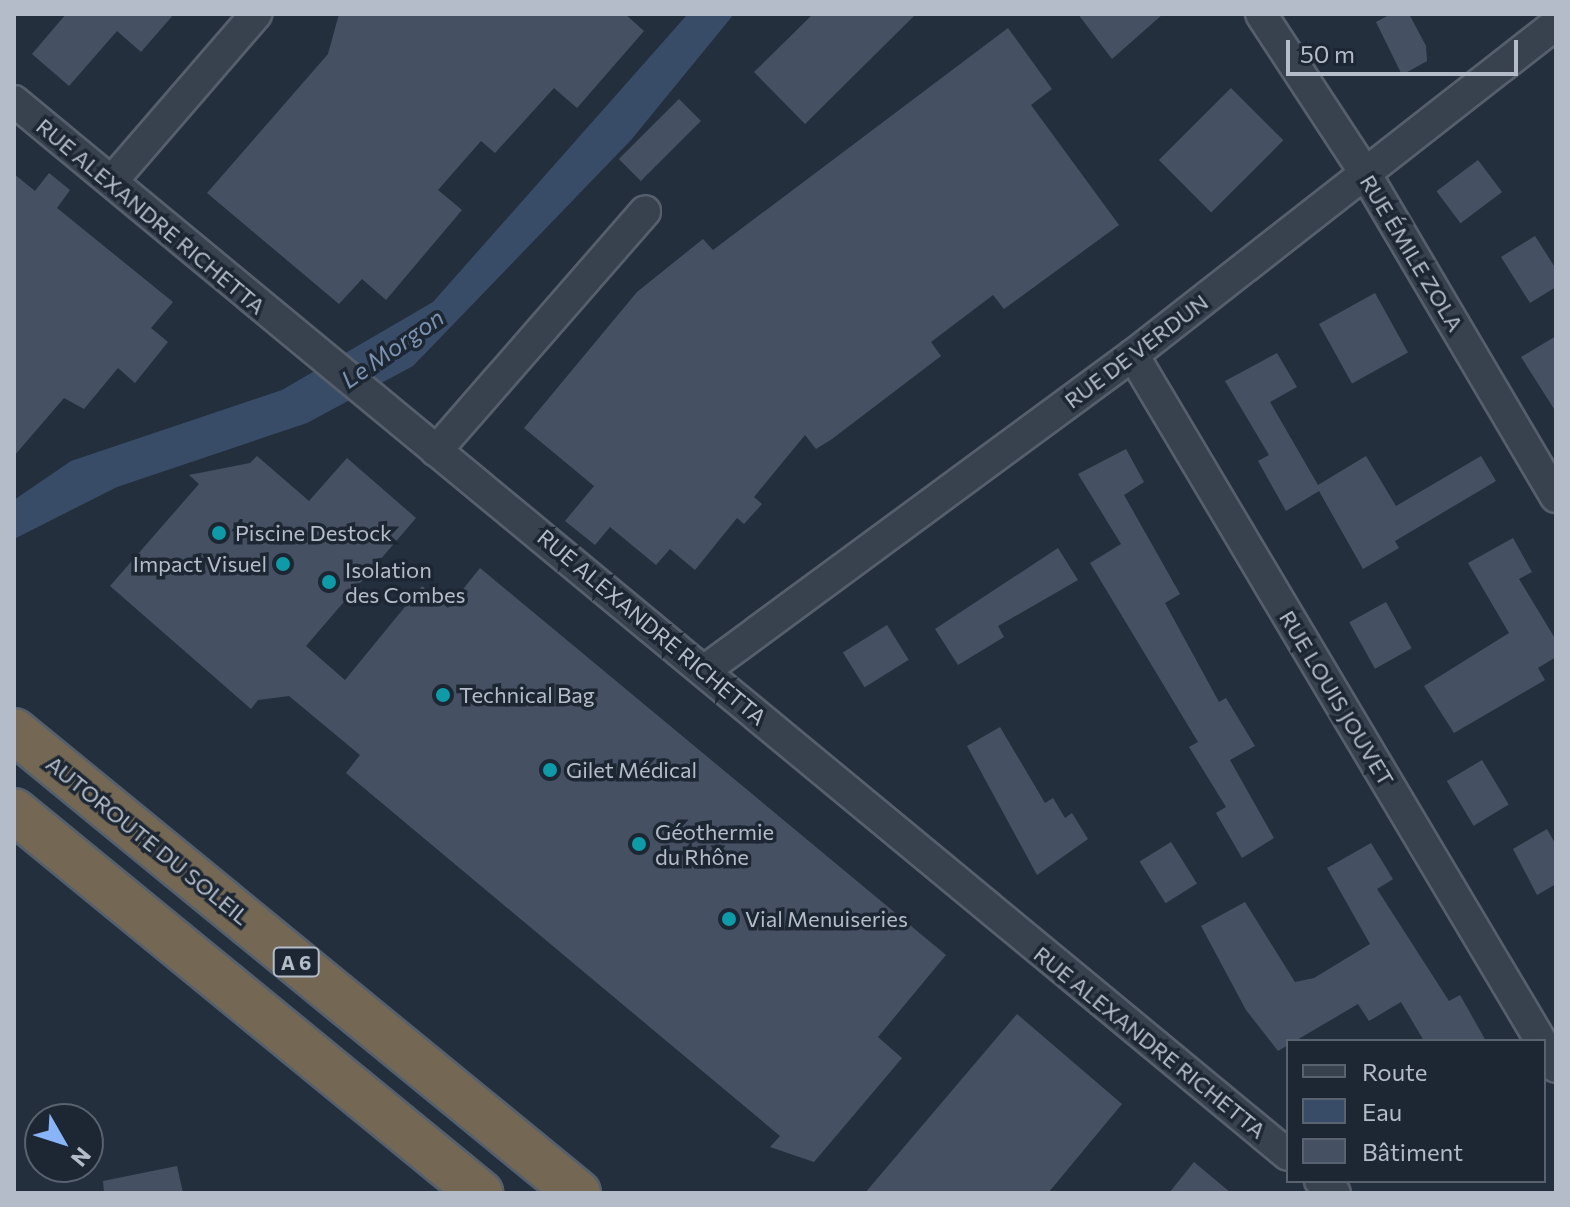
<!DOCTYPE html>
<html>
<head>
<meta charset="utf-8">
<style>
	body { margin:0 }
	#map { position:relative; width:1570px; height:1207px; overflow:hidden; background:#242f3e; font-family:Commissioner,sans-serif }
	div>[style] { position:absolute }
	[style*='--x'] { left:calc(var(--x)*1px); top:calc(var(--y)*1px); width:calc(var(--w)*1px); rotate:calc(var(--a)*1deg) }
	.water>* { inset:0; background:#394c67 }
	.building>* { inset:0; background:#455162; transform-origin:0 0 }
	.roads { filter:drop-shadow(2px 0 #565f6c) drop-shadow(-2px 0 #565f6c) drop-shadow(0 2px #565f6c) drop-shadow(0 -2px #565f6c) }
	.minor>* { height:30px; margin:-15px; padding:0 15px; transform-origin:15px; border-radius:15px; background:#38414e }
	.highway>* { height:44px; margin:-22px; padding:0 22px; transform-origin:22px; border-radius:22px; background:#746855 }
	.dots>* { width:22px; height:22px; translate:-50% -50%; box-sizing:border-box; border:4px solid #1d2633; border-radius:50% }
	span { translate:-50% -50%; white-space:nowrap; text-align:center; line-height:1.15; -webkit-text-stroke:7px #1d2633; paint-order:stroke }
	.shield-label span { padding:2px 6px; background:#1d2633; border:2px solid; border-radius:6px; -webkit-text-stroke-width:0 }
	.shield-label { font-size:20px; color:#b4bcc9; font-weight:700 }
	.street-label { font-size:22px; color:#b4bcc9 }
	.poi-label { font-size:22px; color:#b4bcc9 }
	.left { translate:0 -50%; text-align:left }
	.right { translate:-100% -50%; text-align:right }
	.water-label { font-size:24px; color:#7c92b1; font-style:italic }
	.frame { position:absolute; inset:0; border:16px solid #b4bcc9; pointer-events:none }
	.legend { position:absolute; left:1286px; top:1039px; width:260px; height:144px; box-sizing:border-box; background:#1d2633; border:2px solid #59626f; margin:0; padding:10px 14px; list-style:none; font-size:24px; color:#b4bcc9 }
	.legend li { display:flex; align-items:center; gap:16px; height:40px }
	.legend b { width:40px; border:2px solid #59626f }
	.north { position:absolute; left:24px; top:1103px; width:80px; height:80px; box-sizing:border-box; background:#1d2633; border:2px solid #59626f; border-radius:50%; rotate:129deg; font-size:22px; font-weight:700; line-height:32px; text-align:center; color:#b4bcc9 }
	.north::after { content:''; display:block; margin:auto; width:28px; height:36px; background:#8ab4f8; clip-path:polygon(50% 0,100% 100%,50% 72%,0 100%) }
	.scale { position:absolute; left:1286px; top:40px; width:232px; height:36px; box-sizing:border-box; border:4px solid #b4bcc9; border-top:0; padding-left:10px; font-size:24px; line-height:28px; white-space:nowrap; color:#b4bcc9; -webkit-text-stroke:6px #1d2633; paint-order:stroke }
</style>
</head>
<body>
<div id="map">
	<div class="water">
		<i style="clip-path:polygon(734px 14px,631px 140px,413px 366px,307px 423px,117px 487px,14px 539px,14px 500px,71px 461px,282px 390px,433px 302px,686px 16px)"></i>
	</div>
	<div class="building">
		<i style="clip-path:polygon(66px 14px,174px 14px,141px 52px,117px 31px,69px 86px,32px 54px)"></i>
		<i style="clip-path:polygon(339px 14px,625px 14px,644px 31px,577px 108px,554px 88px,495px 153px,481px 141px,438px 190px,462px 210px,386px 300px,362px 279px,339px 304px,207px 193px,328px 54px)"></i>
		<i style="clip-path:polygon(813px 14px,916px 14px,805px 124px,754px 72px)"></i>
		<i style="clip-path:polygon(1078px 14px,1163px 14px,1112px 59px)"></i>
		<i style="clip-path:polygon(1391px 14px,1409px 14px,1426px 46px,1427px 61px,1402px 75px,1376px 22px)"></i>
		<i style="clip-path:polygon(1008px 28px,1052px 89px,1031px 105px,1119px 225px,1004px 309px,993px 295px,931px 342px,941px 356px,832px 439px,816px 449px,805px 435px,754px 497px,762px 504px,744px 524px,737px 518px,695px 570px,670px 549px,656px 565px,610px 527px,595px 545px,565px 521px,594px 486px,524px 428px,637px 292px,703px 239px,713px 250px)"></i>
		<i style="left:1231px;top:88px;width:74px;height:102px;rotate:45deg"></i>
		<i style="left:679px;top:99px;width:31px;height:85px;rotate:45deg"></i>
		<i style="left:1478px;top:160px;width:40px;height:52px;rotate:53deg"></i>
		<i style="clip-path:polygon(49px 173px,70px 190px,57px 208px,173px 302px,151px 328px,168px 342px,135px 383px,118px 368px,84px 409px,64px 398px,14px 456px,14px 174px,35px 191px)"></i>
		<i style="clip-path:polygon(1535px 236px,1556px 269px,1556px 287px,1530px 303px,1501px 257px)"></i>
		<i style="left:1375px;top:293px;width:68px;height:64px;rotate:61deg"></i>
		<i style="clip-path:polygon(1556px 336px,1556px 412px,1521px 357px)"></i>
		<i style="clip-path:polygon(1277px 353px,1297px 387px,1270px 402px,1318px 485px,1366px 456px,1396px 506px,1481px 456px,1496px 481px,1395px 541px,1399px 548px,1363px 569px,1319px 491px,1286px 511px,1258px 461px,1269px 455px,1225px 381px)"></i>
		<i style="clip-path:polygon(1126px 449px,1144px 482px,1124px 495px,1180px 594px,1165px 603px,1219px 702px,1226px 698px,1255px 746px,1230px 760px,1274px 838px,1242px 858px,1216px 813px,1226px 807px,1189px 747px,1198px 742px,1090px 563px,1121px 544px,1078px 474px)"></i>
		<i style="clip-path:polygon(257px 456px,309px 501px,347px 458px,416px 518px,306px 646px,345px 680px,422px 586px,448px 608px,480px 568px,946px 955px,878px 1037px,902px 1058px,814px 1162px,770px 1147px,780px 1136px,346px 773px,360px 755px,289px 696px,258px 700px,251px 709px,110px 586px,199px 484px,189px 475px,250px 463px)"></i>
		<i style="clip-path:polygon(1513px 538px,1532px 572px,1519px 579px,1556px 640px,1556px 657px,1538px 668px,1545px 680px,1454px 733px,1424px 686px,1509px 633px,1468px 563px)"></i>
		<i style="clip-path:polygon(1058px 548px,1078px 580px,998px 626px,1004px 637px,958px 665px,935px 629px)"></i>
		<i style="left:1386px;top:602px;width:53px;height:42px;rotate:61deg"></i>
		<i style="left:887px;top:625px;width:41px;height:52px;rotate:58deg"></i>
		<i style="clip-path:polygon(1000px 727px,1045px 803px,1053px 798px,1065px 818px,1072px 813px,1088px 839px,1037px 875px,967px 746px)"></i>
		<i style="left:1482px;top:760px;width:52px;height:41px;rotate:59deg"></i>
		<i style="clip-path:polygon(1547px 829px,1556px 845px,1556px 884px,1537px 895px,1513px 849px)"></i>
		<i style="left:1171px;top:842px;width:49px;height:37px;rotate:58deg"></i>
		<i style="clip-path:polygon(1371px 843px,1393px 879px,1377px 889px,1449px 1001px,1460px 995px,1486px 1041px,1424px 1041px,1401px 1002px,1369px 1021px,1358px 1004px,1278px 1051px,1246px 1010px,1201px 926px,1245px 902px,1295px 982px,1314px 978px,1370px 944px,1327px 868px)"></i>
		<i style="clip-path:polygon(1017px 1014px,1122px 1104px,1048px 1193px,865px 1193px)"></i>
		<i style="clip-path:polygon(1194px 1162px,1231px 1193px,1169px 1193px)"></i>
		<i style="clip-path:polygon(177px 1166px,183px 1193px,104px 1193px,103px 1181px)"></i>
	</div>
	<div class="roads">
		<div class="minor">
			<i style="--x:1261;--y:14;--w:190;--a:56.8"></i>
			<i style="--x:1365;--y:173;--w:376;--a:59.5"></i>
			<i style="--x:14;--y:101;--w:1653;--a:39.6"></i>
			<i style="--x:112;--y:181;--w:221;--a:-49.2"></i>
			<i style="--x:1133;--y:355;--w:798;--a:59.26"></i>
			<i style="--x:436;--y:451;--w:318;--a:-48.9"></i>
			<i style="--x:708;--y:668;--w:528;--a:-36.37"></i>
			<i style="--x:1133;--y:355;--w:537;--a:-38.04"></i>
			<i style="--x:1544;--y:1047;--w:23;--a:59"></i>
			<i style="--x:1320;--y:1181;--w:19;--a:39"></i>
		</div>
		<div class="highway">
			<i style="--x:14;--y:731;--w:729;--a:39.32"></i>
			<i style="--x:14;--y:811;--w:603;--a:39.34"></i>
		</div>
	</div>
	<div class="dots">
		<i style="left:219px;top:533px;background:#0f9aa8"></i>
		<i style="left:283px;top:564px;background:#0f9aa8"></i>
		<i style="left:329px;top:582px;background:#0f9aa8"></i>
		<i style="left:443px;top:695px;background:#0f9aa8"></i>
		<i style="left:550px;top:770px;background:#0f9aa8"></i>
		<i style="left:639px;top:844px;background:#0f9aa8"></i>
		<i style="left:729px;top:919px;background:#0f9aa8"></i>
	</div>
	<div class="shield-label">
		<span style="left:296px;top:962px">A 6</span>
	</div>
	<div class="street-label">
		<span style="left:151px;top:216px;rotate:40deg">RUE ALEXANDRE RICHETTA</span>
		<span style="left:1412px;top:253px;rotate:59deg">RUE ÉMILE ZOLA</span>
		<span style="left:1136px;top:351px;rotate:-37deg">RUE DE VERDUN</span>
		<span style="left:652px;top:627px;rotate:40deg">RUE ALEXANDRE RICHETTA</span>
		<span style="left:1337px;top:698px;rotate:59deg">RUE LOUIS JOUVET</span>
		<span style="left:148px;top:840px;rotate:39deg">AUTOROUTE DU SOLEIL</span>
		<span style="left:1150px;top:1042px;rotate:39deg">RUE ALEXANDRE RICHETTA</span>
	</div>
	<div class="poi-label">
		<span class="left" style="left:235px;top:533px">Piscine Destock</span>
		<span class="right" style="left:267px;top:564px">Impact Visuel</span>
		<span class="left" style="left:345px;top:582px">Isolation<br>des Combes</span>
		<span class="left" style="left:459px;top:695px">Technical Bag</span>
		<span class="left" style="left:566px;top:770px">Gilet Médical</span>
		<span class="left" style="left:655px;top:844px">Géothermie<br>du Rhône</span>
		<span class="left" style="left:745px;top:919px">Vial Menuiseries</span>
	</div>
	<div class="water-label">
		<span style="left:392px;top:348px;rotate:-35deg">Le Morgon</span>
	</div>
	<div class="frame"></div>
	<ul class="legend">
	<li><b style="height:10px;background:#38414e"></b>Route</li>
	<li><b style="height:22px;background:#394c67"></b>Eau</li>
	<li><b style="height:22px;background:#455162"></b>Bâtiment</li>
	</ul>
	<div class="north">N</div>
	<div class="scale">50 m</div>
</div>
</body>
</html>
